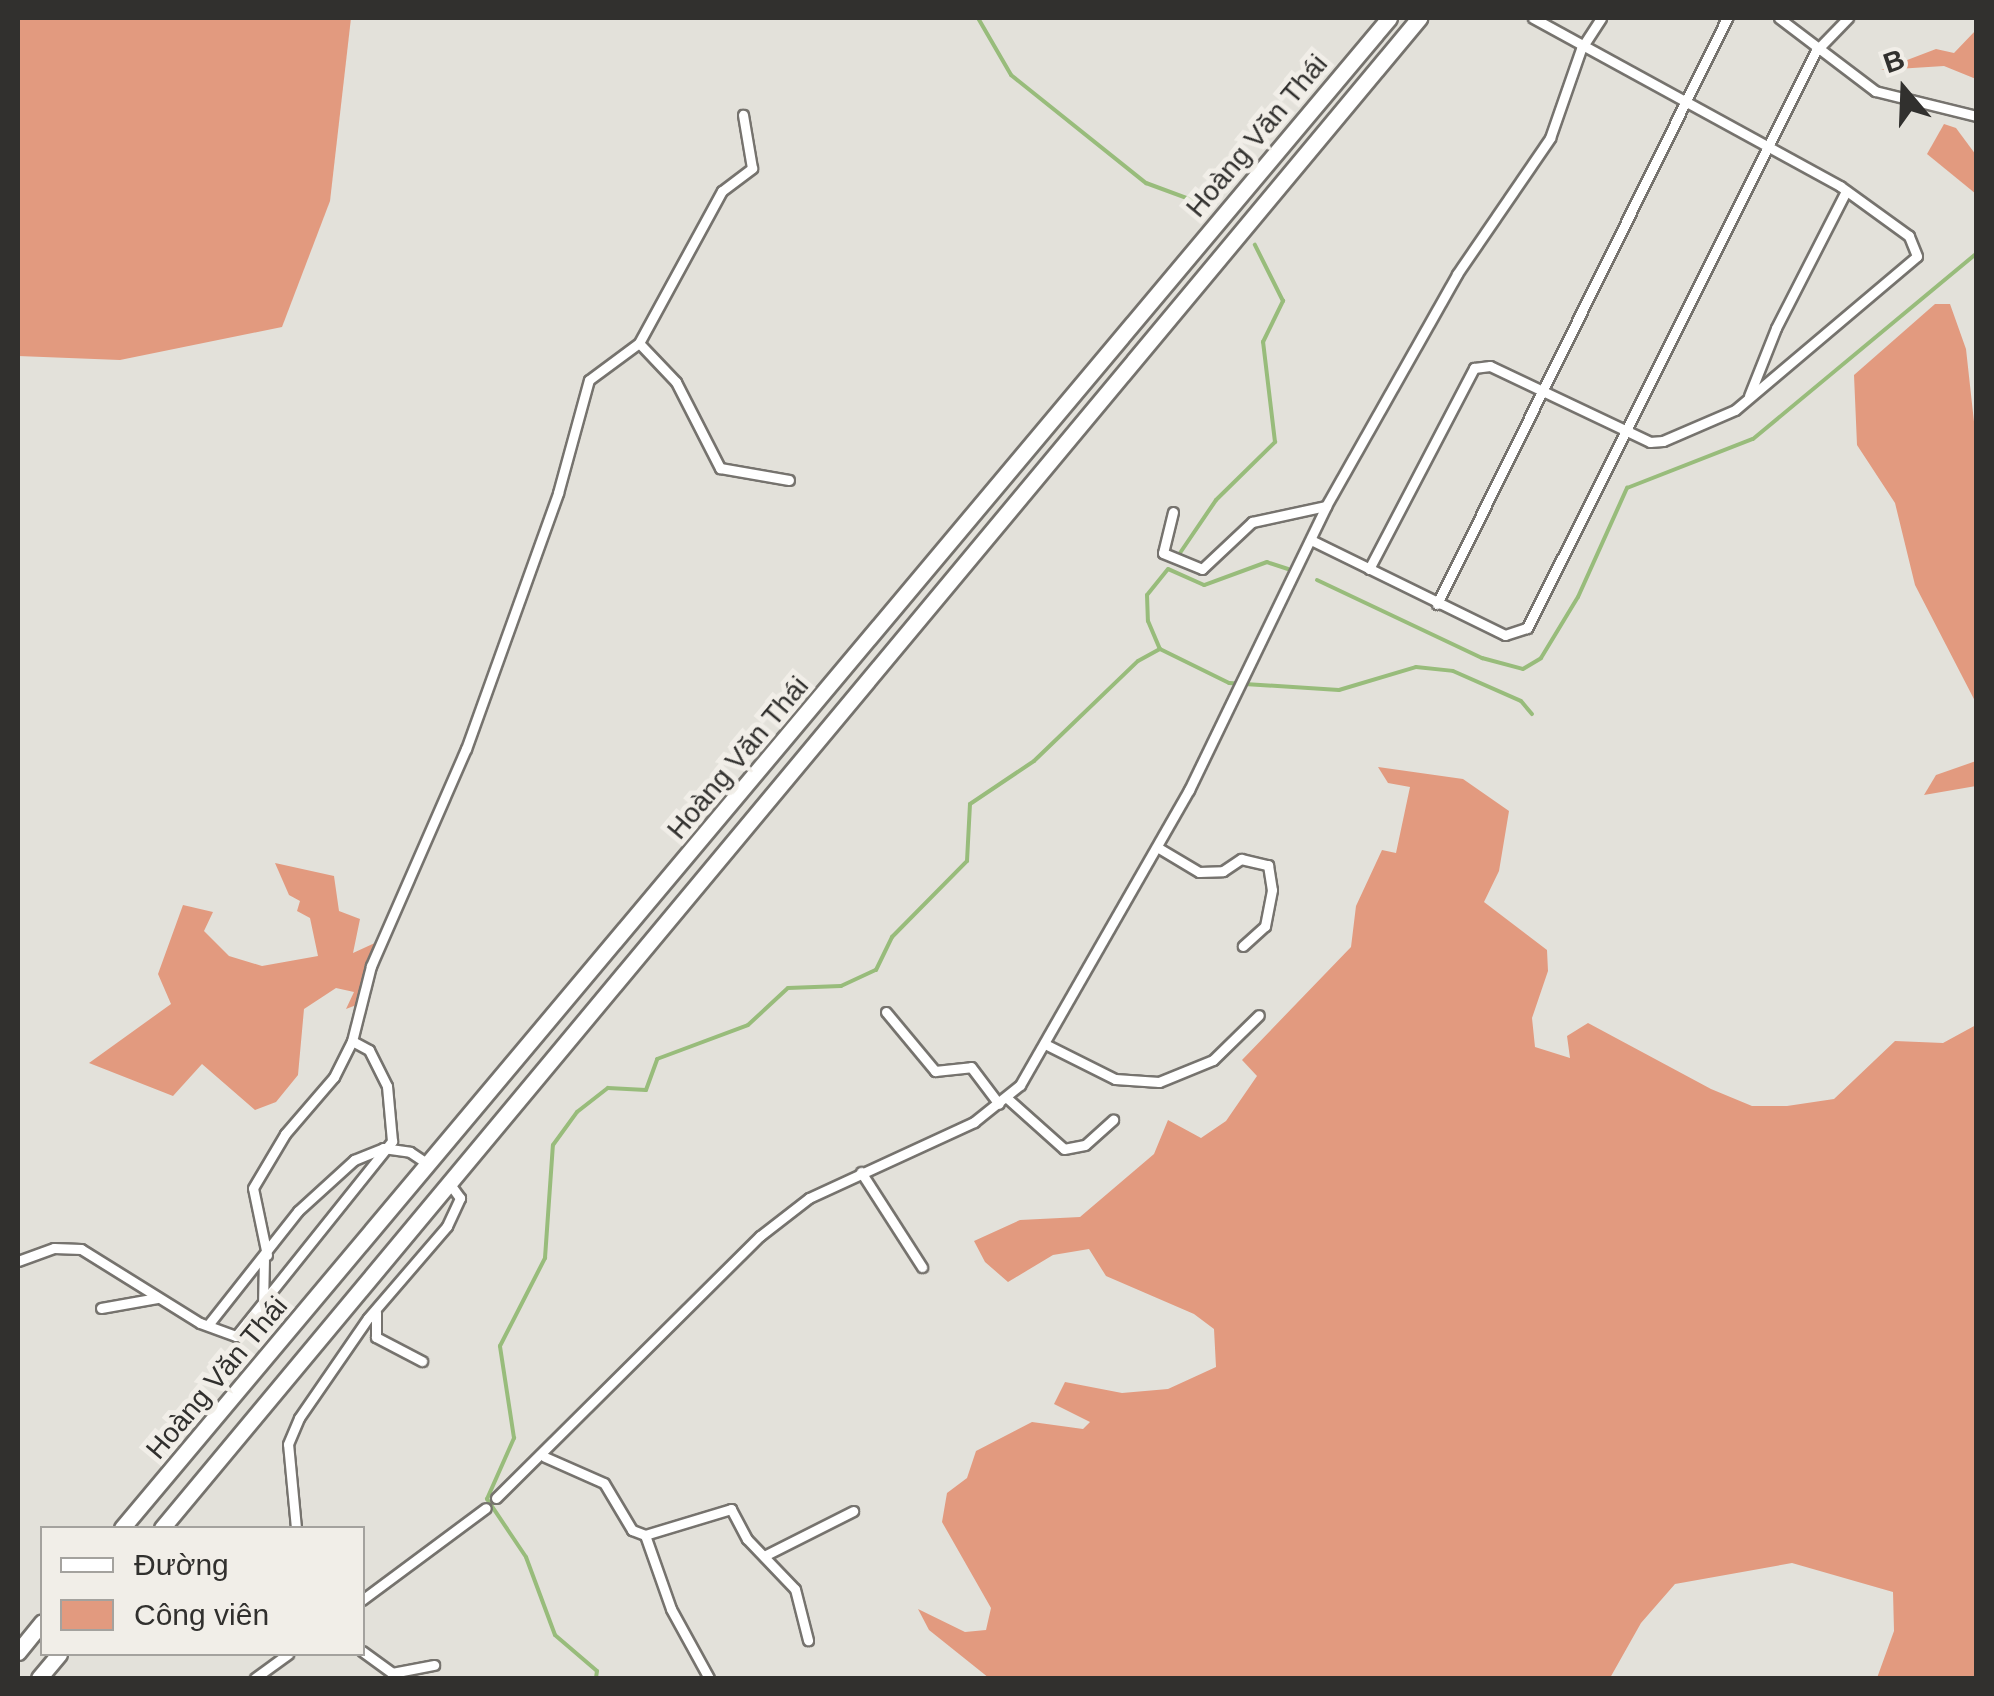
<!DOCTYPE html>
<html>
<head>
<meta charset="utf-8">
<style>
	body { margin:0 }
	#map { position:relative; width:1994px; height:1696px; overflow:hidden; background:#e3e1da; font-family:Helvetica,sans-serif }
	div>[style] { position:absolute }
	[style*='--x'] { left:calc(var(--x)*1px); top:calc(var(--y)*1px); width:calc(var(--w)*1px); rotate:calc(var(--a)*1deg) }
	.green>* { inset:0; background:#e29a7f }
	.stream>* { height:4px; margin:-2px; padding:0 2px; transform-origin:2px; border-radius:2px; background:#98bc7b }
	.roads { filter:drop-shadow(2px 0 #76736e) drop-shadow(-2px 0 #76736e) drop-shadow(0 2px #76736e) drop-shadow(0 -2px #76736e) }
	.street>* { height:9px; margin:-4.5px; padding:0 4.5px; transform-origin:4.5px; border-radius:4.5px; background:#fff }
	.primary>* { height:15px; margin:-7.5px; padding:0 7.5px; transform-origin:7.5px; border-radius:7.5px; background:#fff }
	span { translate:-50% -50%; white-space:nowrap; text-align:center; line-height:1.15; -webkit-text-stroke:10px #f1eee8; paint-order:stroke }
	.street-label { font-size:28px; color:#31302e }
	.frame { position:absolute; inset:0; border:20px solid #31302e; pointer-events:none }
	.legend { position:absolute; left:40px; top:1526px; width:325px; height:130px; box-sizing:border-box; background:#f1eee8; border:2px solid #a4a29e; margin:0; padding:12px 18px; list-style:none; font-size:30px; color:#31302e }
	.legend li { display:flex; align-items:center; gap:20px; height:50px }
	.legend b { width:50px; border:2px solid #a4a29e }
	.north { position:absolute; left:1854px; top:40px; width:100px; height:100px; -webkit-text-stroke:8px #f1eee8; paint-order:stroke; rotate:341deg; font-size:28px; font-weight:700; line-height:40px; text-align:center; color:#31302e }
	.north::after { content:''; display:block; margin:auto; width:35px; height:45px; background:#31302e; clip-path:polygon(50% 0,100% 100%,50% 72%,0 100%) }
</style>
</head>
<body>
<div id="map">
	<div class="green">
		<i style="clip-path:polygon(18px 18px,351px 18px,330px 201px,282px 327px,120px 360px,18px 356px)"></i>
		<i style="clip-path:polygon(1976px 30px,1976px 79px,1944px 66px,1881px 70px,1936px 49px,1954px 53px)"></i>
		<i style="clip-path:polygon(1944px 124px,1956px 128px,1976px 155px,1976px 194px,1927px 154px)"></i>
		<i style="clip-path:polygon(1935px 304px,1950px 304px,1966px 349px,1976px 440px,1976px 703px,1915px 585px,1895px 503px,1857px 445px,1854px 375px)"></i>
		<i style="clip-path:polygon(1976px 761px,1976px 786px,1924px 795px,1936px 775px)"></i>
		<i style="clip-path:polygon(1378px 767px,1463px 779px,1509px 811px,1499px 871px,1484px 902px,1547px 950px,1548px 971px,1532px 1018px,1535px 1047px,1570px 1058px,1567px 1036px,1588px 1023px,1711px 1089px,1752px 1106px,1787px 1106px,1834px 1099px,1895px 1041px,1943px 1043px,1976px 1025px,1976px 1678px,1877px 1678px,1894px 1631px,1893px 1592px,1792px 1563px,1675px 1584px,1641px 1623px,1610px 1678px,989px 1678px,929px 1630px,918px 1609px,965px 1632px,986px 1630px,991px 1608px,942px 1522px,947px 1493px,967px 1478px,976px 1451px,1032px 1422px,1083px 1429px,1090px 1422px,1054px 1404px,1065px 1382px,1122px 1393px,1168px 1389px,1216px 1367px,1214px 1329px,1194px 1314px,1106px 1276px,1089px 1249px,1053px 1255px,1008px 1282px,985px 1262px,974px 1241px,1020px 1220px,1080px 1217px,1154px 1154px,1168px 1120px,1201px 1138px,1226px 1121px,1257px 1076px,1242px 1060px,1351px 947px,1356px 906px,1382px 850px,1396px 853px,1410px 787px,1388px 783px)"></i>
		<i style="clip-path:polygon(275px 863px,334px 876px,339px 911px,360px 919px,353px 953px,377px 942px,371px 989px,359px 1004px,346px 1009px,354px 992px,336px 988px,304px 1009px,298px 1075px,276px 1102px,255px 1110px,202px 1064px,173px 1096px,89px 1063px,171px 1004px,158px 974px,183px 905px,213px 912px,204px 931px,229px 956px,262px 966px,318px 956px,310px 918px,297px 911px,300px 901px,289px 895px)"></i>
	</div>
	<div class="stream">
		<i style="--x:978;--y:18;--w:66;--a:59.9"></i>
		<i style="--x:1011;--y:75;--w:173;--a:38.7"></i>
		<i style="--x:1146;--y:183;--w:58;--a:20.3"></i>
		<i style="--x:1180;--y:553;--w:64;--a:-55.8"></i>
		<i style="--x:1216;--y:500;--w:83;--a:-44.5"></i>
		<i style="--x:1275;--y:442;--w:101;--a:-96.8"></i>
		<i style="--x:1263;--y:342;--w:46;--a:-64"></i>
		<i style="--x:1283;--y:301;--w:63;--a:-116.6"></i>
		<i style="--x:1288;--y:569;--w:22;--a:-162"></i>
		<i style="--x:1267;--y:562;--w:67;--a:159.9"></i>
		<i style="--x:1204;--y:585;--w:39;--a:-156"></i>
		<i style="--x:1168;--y:569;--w:33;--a:129"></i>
		<i style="--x:1147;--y:595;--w:26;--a:88"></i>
		<i style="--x:1148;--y:621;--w:30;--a:67"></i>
		<i style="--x:1160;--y:649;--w:77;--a:26.2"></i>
		<i style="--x:1229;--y:683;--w:110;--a:3.6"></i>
		<i style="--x:1339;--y:690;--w:80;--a:-16.6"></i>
		<i style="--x:1416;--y:667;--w:37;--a:6"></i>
		<i style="--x:1453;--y:671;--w:74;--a:23.8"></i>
		<i style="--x:1521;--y:701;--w:17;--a:50"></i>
		<i style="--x:1317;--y:580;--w:183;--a:25.3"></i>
		<i style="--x:1482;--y:658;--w:42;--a:15"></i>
		<i style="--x:1523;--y:669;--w:21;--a:-31"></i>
		<i style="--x:1541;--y:658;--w:71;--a:-58.8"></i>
		<i style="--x:1578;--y:597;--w:120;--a:-65.8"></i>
		<i style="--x:1627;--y:488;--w:135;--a:-21.3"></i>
		<i style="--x:1753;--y:439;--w:290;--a:-39.7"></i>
		<i style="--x:596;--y:1678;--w:7;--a:-82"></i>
		<i style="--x:597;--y:1671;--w:55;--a:-139.4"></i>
		<i style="--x:555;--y:1635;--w:83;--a:-110.4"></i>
		<i style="--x:526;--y:1557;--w:70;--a:-123.9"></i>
		<i style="--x:487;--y:1499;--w:67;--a:-66.1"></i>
		<i style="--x:514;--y:1438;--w:93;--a:-98.7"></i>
		<i style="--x:500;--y:1346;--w:99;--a:-62.9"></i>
		<i style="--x:545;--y:1258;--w:113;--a:-86"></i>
		<i style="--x:553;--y:1145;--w:41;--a:-54"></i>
		<i style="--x:577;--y:1112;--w:39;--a:-38"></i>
		<i style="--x:608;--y:1088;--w:38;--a:3"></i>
		<i style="--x:646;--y:1090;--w:33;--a:-70"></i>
		<i style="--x:657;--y:1059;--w:97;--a:-20.5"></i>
		<i style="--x:748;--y:1025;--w:54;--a:-42.8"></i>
		<i style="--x:788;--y:988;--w:53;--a:-2.2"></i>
		<i style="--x:841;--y:986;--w:38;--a:-25"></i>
		<i style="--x:876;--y:970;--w:37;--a:-64"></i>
		<i style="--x:892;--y:937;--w:107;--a:-45.4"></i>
		<i style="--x:967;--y:861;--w:57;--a:-87"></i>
		<i style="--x:970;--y:804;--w:77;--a:-33.9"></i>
		<i style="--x:1034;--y:761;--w:144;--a:-43.9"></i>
		<i style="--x:1138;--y:661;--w:25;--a:-29"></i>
	</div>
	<div class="roads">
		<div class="street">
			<i style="--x:1779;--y:18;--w:121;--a:37.2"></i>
			<i style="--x:1875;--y:91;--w:104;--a:13.9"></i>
			<i style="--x:639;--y:343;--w:54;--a:46.5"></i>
			<i style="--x:676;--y:382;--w:97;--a:62.9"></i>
			<i style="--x:720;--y:468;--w:70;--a:9.9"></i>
			<i style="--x:1749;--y:396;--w:73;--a:-68.3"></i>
			<i style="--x:1776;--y:328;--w:154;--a:-62.9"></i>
			<i style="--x:1173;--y:512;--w:42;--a:103.7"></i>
			<i style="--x:1163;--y:553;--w:42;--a:22.3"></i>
			<i style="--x:1202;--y:569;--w:69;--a:-43.2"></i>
			<i style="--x:1252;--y:522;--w:76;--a:-12.2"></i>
			<i style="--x:1311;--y:540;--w:216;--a:26.1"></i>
			<i style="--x:1505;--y:635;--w:23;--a:-18"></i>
			<i style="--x:1527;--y:628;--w:645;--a:-63.4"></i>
			<i style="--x:1816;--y:51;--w:46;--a:-45.9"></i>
			<i style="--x:1369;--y:569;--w:227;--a:-62.4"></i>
			<i style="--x:1474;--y:368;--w:16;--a:-7"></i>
			<i style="--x:1490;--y:366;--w:177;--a:25.4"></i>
			<i style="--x:1650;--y:442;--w:13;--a:-4"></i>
			<i style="--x:1663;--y:441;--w:78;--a:-23.3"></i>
			<i style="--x:1735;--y:410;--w:238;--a:-40.2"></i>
			<i style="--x:1917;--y:256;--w:22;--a:-112"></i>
			<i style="--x:1909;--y:236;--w:85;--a:-144.1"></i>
			<i style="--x:1840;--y:186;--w:350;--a:-151.3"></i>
			<i style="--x:1437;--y:604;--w:654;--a:-63.67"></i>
			<i style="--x:1157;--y:847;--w:49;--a:30.8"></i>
			<i style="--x:1199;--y:872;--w:24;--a:-2"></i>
			<i style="--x:1223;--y:871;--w:22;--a:-34"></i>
			<i style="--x:1241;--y:859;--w:28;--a:13"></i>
			<i style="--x:1268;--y:865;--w:25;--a:81"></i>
			<i style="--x:1272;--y:890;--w:37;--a:101"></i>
			<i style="--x:1265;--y:926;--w:30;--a:138"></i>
			<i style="--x:886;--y:1012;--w:77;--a:50.3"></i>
			<i style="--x:935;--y:1071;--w:36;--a:-6"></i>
			<i style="--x:971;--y:1067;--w:46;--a:52.9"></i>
			<i style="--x:1047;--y:1045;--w:76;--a:26.6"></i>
			<i style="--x:1115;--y:1079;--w:44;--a:3.9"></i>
			<i style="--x:1159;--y:1082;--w:58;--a:-22.2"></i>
			<i style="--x:1213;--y:1060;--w:64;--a:-44.4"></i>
			<i style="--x:1007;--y:1098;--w:76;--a:41.8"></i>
			<i style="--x:1064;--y:1149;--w:21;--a:-11"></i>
			<i style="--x:1085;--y:1145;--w:38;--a:-42"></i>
			<i style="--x:861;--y:1172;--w:113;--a:57.3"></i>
			<i style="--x:267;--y:1255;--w:68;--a:-101.8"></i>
			<i style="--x:253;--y:1188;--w:63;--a:-59.3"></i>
			<i style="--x:285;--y:1134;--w:75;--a:-49.3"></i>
			<i style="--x:334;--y:1077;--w:40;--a:-63.4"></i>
			<i style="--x:352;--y:1041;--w:77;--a:-75.8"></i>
			<i style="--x:371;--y:966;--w:237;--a:-66.4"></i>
			<i style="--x:466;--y:749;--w:272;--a:-70.2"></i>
			<i style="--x:558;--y:493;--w:117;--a:-74.7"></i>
			<i style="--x:589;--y:380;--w:62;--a:-36.5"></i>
			<i style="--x:639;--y:343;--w:173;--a:-61.4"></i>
			<i style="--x:722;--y:191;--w:38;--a:-37"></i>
			<i style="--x:752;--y:168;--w:54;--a:-99.6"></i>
			<i style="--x:18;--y:1261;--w:38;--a:-20"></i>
			<i style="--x:54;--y:1248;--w:27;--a:2"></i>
			<i style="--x:81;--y:1249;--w:140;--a:31.9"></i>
			<i style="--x:200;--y:1323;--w:38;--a:20"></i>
			<i style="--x:236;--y:1336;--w:250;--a:-51.3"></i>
			<i style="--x:392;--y:1141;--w:55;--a:-95.2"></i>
			<i style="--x:387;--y:1086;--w:40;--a:-116.6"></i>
			<i style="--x:369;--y:1050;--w:19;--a:-152"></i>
			<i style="--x:263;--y:1306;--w:46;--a:-88.8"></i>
			<i style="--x:101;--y:1308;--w:57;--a:-10.1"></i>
			<i style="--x:376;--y:1312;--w:25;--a:90"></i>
			<i style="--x:376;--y:1337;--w:52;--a:27.6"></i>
			<i style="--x:208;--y:1325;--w:145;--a:-51.7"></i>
			<i style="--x:298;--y:1211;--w:76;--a:-42.3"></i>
			<i style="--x:354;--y:1160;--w:31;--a:-22"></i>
			<i style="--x:383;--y:1148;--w:27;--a:8"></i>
			<i style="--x:410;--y:1152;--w:22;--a:34"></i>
			<i style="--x:545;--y:1457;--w:64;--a:23.8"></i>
			<i style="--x:604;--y:1483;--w:55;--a:59.2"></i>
			<i style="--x:632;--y:1530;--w:14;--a:21"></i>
			<i style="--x:645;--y:1535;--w:90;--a:-16.8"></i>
			<i style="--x:731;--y:1509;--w:34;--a:62"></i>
			<i style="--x:747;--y:1539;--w:69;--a:46.2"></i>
			<i style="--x:795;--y:1589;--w:53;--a:75.7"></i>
			<i style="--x:496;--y:1498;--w:372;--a:-44.8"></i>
			<i style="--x:760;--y:1236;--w:62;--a:-37.8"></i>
			<i style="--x:809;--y:1198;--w:182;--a:-24.7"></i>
			<i style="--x:974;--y:1122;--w:59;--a:-38.8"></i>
			<i style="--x:1020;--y:1085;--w:340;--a:-60.2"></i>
			<i style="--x:1189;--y:790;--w:315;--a:-64.2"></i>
			<i style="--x:1326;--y:506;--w:266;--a:-60.5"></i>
			<i style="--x:1457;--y:274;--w:165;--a:-55.6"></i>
			<i style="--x:1550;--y:138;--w:94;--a:-70.8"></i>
			<i style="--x:1581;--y:49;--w:37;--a:-57"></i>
			<i style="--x:296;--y:1528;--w:84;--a:-95.4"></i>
			<i style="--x:288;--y:1444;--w:28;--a:-67"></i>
			<i style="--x:299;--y:1418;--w:121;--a:-55.4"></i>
			<i style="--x:368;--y:1318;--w:121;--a:-49.3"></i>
			<i style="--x:447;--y:1226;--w:31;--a:-65"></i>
			<i style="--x:460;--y:1198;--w:19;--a:-126"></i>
			<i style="--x:645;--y:1535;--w:78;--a:70.6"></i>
			<i style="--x:671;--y:1609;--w:79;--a:61.2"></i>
			<i style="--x:764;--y:1556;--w:100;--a:-26.8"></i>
			<i style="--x:362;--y:1600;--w:154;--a:-36.6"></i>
			<i style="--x:362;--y:1651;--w:37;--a:36"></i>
			<i style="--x:392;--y:1673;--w:43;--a:-10.8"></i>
			<i style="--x:255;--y:1678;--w:41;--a:-36"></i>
		</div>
		<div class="primary">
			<i style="--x:122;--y:1528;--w:1971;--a:-50"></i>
			<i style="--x:162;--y:1528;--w:1965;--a:-50.22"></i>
			<i style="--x:18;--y:1652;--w:38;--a:-51"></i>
			<i style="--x:39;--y:1678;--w:31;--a:-50"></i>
		</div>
	</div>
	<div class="street-label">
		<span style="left:1257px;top:136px;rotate:-50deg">Hoàng Văn Thái</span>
		<span style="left:738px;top:758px;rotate:-50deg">Hoàng Văn Thái</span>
		<span style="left:217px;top:1378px;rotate:-50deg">Hoàng Văn Thái</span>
	</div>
	<div class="frame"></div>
	<ul class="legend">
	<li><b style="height:12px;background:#fff"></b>Đường</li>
	<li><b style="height:28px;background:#e29a7f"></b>Công viên</li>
	</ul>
	<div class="north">B</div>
</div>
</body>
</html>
